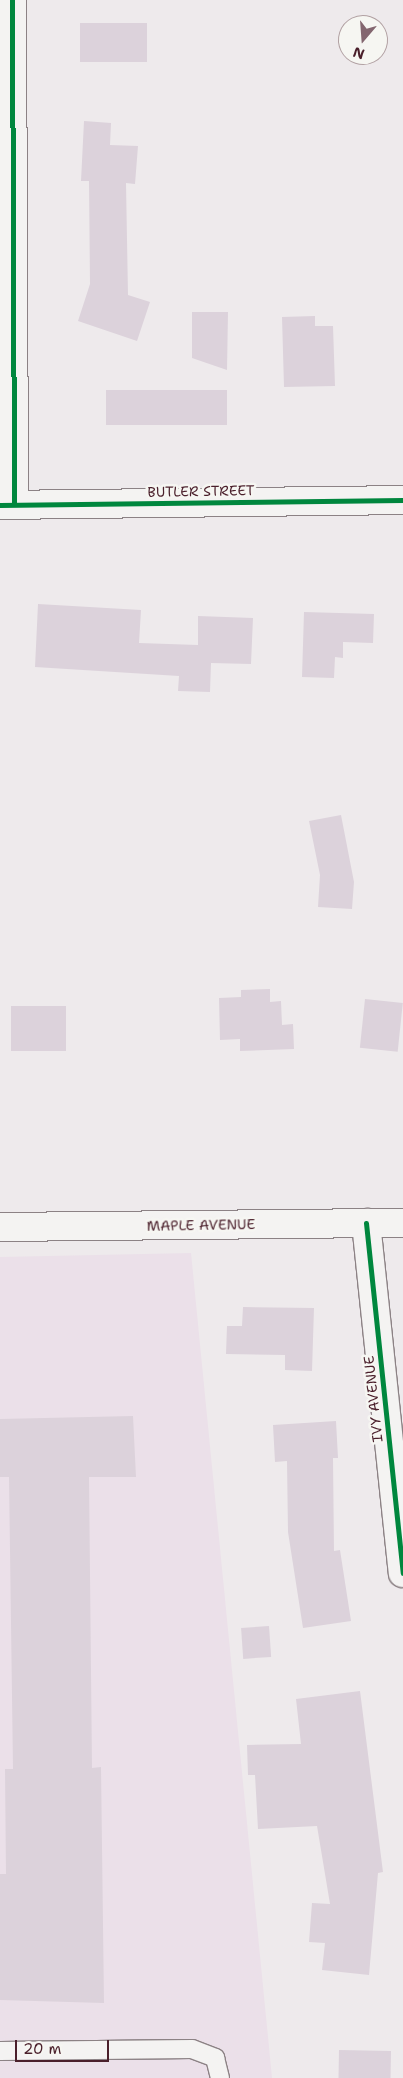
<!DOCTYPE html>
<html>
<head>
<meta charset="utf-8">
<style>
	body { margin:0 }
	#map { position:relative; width:403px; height:2078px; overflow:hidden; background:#eeeaec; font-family:"Shantell Sans",sans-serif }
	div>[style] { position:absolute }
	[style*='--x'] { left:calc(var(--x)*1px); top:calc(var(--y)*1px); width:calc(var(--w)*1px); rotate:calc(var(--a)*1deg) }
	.built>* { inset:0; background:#ebe0e9 }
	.building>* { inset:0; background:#dcd2db; transform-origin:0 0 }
	.roads { filter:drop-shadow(1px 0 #8c8285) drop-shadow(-1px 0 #8c8285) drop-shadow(0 1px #8c8285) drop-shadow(0 -1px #8c8285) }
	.lane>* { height:18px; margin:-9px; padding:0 9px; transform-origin:9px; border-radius:9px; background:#f4f3f2 }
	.street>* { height:28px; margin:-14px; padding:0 14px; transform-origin:14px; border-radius:14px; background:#f4f3f2 }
	.secondary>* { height:28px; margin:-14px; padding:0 14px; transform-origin:14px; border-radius:14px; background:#f4f3f2 }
	.cycleway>* { height:5px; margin:-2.5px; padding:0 2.5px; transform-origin:2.5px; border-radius:2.5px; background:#00873e }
	span { translate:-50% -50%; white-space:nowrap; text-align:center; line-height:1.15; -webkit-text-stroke:5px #f6f6f2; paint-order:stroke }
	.street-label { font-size:14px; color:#4a1f2b }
	.north { position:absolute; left:338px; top:15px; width:50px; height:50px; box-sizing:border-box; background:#f6f6f2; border:1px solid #b1a0a2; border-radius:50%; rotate:198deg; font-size:14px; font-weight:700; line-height:20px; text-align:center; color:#4a1f2b }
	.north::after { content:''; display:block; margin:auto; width:18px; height:22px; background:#83666f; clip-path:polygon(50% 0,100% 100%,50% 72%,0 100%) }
	.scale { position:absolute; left:15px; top:2040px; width:94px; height:22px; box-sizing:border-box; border:2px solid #4a1f2b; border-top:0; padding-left:6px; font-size:15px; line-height:18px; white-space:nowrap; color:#4a1f2b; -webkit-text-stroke:4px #f6f6f2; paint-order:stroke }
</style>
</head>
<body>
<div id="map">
	<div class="built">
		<i style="clip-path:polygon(191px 1253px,272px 2078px,0 2078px,0 1257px)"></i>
	</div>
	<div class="building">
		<i style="left:80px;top:23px;width:67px;height:39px"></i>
		<i style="clip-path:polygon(84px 121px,111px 123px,110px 145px,138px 146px,135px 184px,126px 183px,128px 295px,150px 302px,137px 341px,78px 321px,90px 284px,89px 181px,81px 181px)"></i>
		<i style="clip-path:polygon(192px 312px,228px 312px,227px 370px,192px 358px)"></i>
		<i style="clip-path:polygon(315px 316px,315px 326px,333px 326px,335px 386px,284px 387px,282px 317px)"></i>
		<i style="left:106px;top:390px;width:121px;height:35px"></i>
		<i style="clip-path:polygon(38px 604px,141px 610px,139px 643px,198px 645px,198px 616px,253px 618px,251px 664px,211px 663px,210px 692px,178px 691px,179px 676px,35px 667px)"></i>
		<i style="clip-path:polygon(304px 612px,374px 614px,373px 643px,343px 642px,343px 658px,335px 657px,334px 678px,302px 677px)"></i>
		<i style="clip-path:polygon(341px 815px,354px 882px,352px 909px,318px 907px,320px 875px,309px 821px)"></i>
		<i style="clip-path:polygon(270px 989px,270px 1002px,281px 1001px,282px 1025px,293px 1024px,294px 1049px,240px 1051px,240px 1039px,220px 1040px,219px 998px,241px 997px,241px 990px)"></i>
		<i style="left:365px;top:999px;width:38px;height:49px;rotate:6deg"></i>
		<i style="left:11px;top:1006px;width:55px;height:45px"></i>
		<i style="clip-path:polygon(243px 1307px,314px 1308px,312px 1371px,285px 1370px,285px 1355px,226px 1354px,227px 1326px,242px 1326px)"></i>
		<i style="clip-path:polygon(133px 1416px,136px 1477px,89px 1477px,92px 1768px,101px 1767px,104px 2003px,0 2000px,0 1874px,6px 1874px,5px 1769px,13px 1769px,9px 1477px,0 1477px,0 1419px)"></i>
		<i style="clip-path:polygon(336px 1421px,338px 1458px,333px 1458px,334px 1551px,340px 1550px,351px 1621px,303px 1628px,288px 1532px,287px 1461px,275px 1462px,273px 1425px)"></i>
		<i style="left:269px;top:1626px;width:31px;height:28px;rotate:86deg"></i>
		<i style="clip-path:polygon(360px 1691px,383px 1872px,378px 1873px,369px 1975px,322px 1970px,325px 1943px,309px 1942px,312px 1903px,330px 1904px,317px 1826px,258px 1829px,255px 1775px,248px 1775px,247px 1745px,301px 1744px,296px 1699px)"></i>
		<i style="left:339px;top:2050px;width:52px;height:28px;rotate:1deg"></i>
	</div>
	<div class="roads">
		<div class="lane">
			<i style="--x:0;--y:2051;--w:192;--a:-0.6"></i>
			<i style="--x:192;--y:2049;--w:25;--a:21"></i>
			<i style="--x:215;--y:2058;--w:21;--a:76"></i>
		</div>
		<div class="street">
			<i style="--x:12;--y:0;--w:504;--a:89.77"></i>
			<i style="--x:0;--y:505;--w:403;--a:-0.7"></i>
			<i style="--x:366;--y:1223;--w:352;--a:84"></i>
		</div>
		<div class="secondary">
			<i style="--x:0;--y:1227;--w:403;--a:-0.6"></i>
		</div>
	</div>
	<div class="cycleway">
		<i style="--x:12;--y:0;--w:504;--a:89.77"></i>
		<i style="--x:0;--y:505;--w:403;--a:-0.7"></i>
		<i style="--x:366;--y:1223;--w:352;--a:84"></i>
	</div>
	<div class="street-label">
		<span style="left:201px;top:491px;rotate:-1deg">BUTLER STREET</span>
		<span style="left:201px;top:1225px;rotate:-1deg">MAPLE AVENUE</span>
		<span style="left:373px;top:1399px;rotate:-96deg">IVY AVENUE</span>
	</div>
	<div class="north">N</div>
	<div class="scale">20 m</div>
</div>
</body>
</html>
